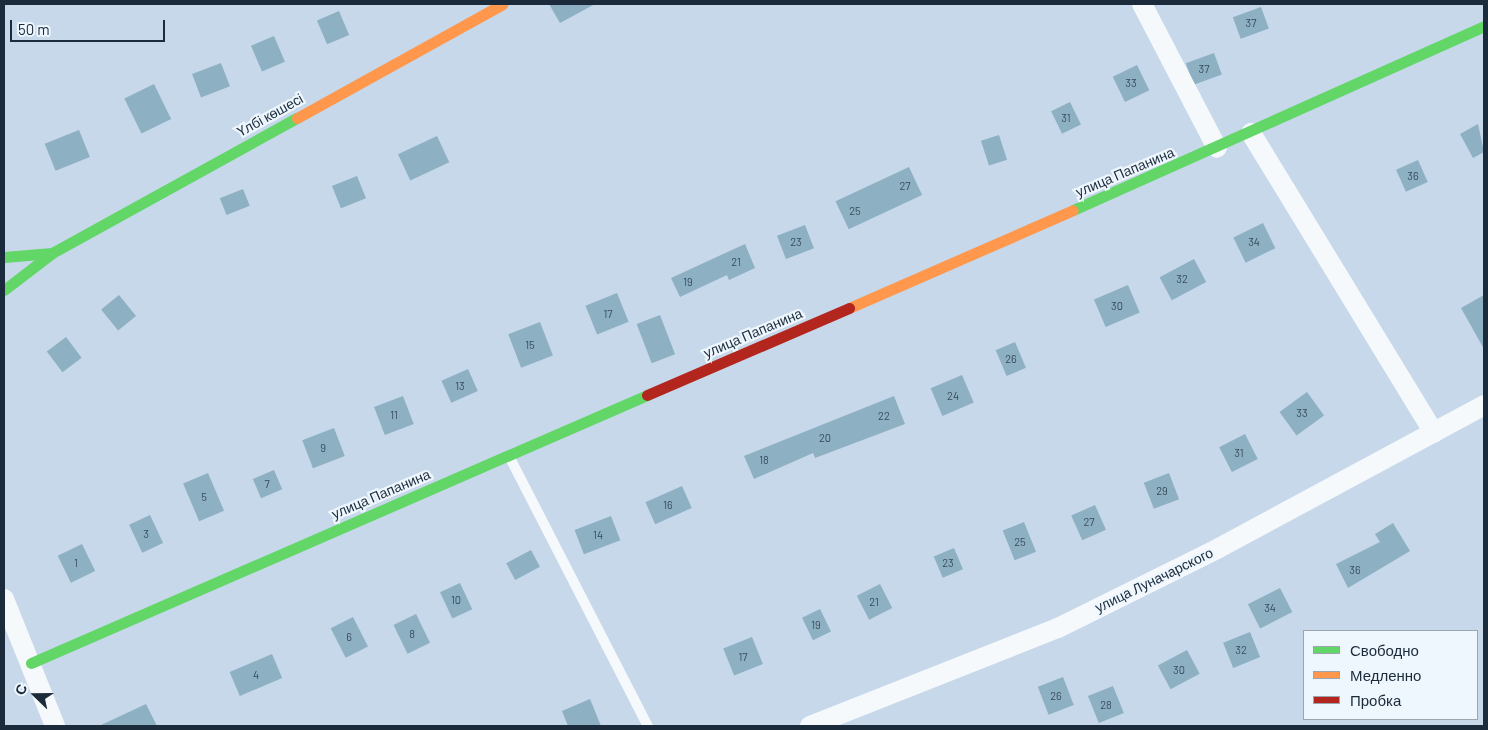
<!DOCTYPE html>
<html>
<head>
<meta charset="utf-8">
<style>
	body { margin:0 }
	#map { position:relative; width:1488px; height:730px; overflow:hidden; background:#c6d8ea; font-family:Barlow,sans-serif }
	div>[style] { position:absolute }
	[style*='--x'] { left:calc(var(--x)*1px); top:calc(var(--y)*1px); width:calc(var(--w)*1px); rotate:calc(var(--a)*1deg) }
	.building>* { inset:0; background:#8db0c2; transform-origin:0 0 }
	.lane>* { height:10px; margin:-5px; padding:0 5px; transform-origin:5px; border-radius:5px; background:#f6f9fc }
	.street>* { height:20px; margin:-10px; padding:0 10px; transform-origin:10px; border-radius:10px; background:#f6f9fc }
	.fast>* { height:11px; margin:-5.5px; padding:0 5.5px; transform-origin:5.5px; border-radius:5.5px; background:#63d668 }
	.slow>* { height:11px; margin:-5.5px; padding:0 5.5px; transform-origin:5.5px; border-radius:5.5px; background:#ff974d }
	.jam>* { height:11px; margin:-5.5px; padding:0 5.5px; transform-origin:5.5px; border-radius:5.5px; background:#b3261e }
	span { translate:-50% -50%; white-space:nowrap; text-align:center; line-height:1.15; -webkit-text-stroke:4.5px #eef6fe; paint-order:stroke }
	.number-label { font-size:11px; color:#384c5d }
	.number-label span { -webkit-text-stroke-width:0 }
	.street-label { font-size:14px; color:#1b2b3b }
	.frame { position:absolute; inset:0; border:5px solid #1b2b3b; pointer-events:none }
	.legend { position:absolute; left:1303px; top:630px; width:175px; height:90px; box-sizing:border-box; background:#eef6fe; border:1px solid #9aa5b0; margin:0; padding:6px 9px; list-style:none; font-size:15px; color:#1b2b3b }
	.legend li { display:flex; align-items:center; gap:10px; height:25px }
	.legend b { width:25px; border:1px solid #9aa5b0 }
	.north { position:absolute; left:10px; top:670px; width:50px; height:50px; -webkit-text-stroke:4px #eef6fe; paint-order:stroke; rotate:292deg; font-size:14px; font-weight:700; line-height:20px; text-align:center; color:#1b2b3b }
	.north::after { content:''; display:block; margin:auto; width:18px; height:22px; background:#1b2b3b; clip-path:polygon(50% 0,100% 100%,50% 72%,0 100%) }
	.scale { position:absolute; left:10px; top:20px; width:155px; height:22px; box-sizing:border-box; border:2px solid #1b2b3b; border-top:0; padding-left:6px; font-size:15px; line-height:18px; white-space:nowrap; color:#1b2b3b; -webkit-text-stroke:4px #eef6fe; paint-order:stroke }
</style>
</head>
<body>
<div id="map">
	<div class="building">
		<i style="clip-path:polygon(549px 4px,595px 4px,560px 23px)"></i>
		<i style="left:1261px;top:7px;width:23px;height:30px;rotate:70deg"></i>
		<i style="left:339px;top:11px;width:26px;height:24px;rotate:67deg"></i>
		<i style="left:274px;top:36px;width:28px;height:25px;rotate:67deg"></i>
		<i style="left:1214px;top:53px;width:23px;height:30px;rotate:70deg"></i>
		<i style="left:221px;top:63px;width:25px;height:31px;rotate:69deg"></i>
		<i style="left:1137px;top:65px;width:28px;height:27px;rotate:64deg"></i>
		<i style="left:154px;top:84px;width:39px;height:33px;rotate:64deg"></i>
		<i style="left:1070px;top:102px;width:25px;height:21px;rotate:64deg"></i>
		<i style="clip-path:polygon(1478px 124px,1484px 152px,1473px 158px,1460px 134px)"></i>
		<i style="left:79px;top:130px;width:29px;height:37px;rotate:68deg"></i>
		<i style="left:999px;top:135px;width:26px;height:19px;rotate:72deg"></i>
		<i style="left:437px;top:136px;width:29px;height:43px;rotate:65deg"></i>
		<i style="left:1418px;top:160px;width:24px;height:24px;rotate:66deg"></i>
		<i style="left:909px;top:167px;width:31px;height:81px;rotate:65deg"></i>
		<i style="left:357px;top:176px;width:24px;height:27px;rotate:68deg"></i>
		<i style="left:243px;top:189px;width:18px;height:25px;rotate:68deg"></i>
		<i style="left:1263px;top:223px;width:28px;height:33px;rotate:64deg"></i>
		<i style="left:805px;top:225px;width:25px;height:30px;rotate:69deg"></i>
		<i style="clip-path:polygon(745px 244px,755px 268px,729px 280px,727px 275px,680px 297px,671px 278px)"></i>
		<i style="left:1194px;top:259px;width:26px;height:39px;rotate:62deg"></i>
		<i style="left:1128px;top:285px;width:30px;height:37px;rotate:67deg"></i>
		<i style="left:617px;top:293px;width:31px;height:34px;rotate:68deg"></i>
		<i style="left:119px;top:295px;width:27px;height:23px;rotate:51deg"></i>
		<i style="clip-path:polygon(1484px 295px,1484px 349px,1461px 308px)"></i>
		<i style="left:660px;top:315px;width:42px;height:25px;rotate:69deg"></i>
		<i style="left:540px;top:322px;width:36px;height:34px;rotate:69deg"></i>
		<i style="left:66px;top:337px;width:26px;height:24px;rotate:53deg"></i>
		<i style="left:1015px;top:342px;width:28px;height:21px;rotate:67deg"></i>
		<i style="left:468px;top:369px;width:24px;height:29px;rotate:66deg"></i>
		<i style="left:962px;top:375px;width:30px;height:34px;rotate:67deg"></i>
		<i style="left:1307px;top:392px;width:29px;height:34px;rotate:54deg"></i>
		<i style="left:403px;top:396px;width:30px;height:31px;rotate:69deg"></i>
		<i style="clip-path:polygon(894px 396px,905px 424px,815px 458px,813px 453px,754px 479px,744px 456px)"></i>
		<i style="left:334px;top:428px;width:30px;height:34px;rotate:69deg"></i>
		<i style="left:1245px;top:434px;width:28px;height:29px;rotate:63deg"></i>
		<i style="left:274px;top:470px;width:21px;height:23px;rotate:67deg"></i>
		<i style="left:208px;top:473px;width:41px;height:27px;rotate:67deg"></i>
		<i style="left:1169px;top:473px;width:28px;height:27px;rotate:69deg"></i>
		<i style="left:682px;top:486px;width:24px;height:40px;rotate:66deg"></i>
		<i style="left:1095px;top:505px;width:27px;height:26px;rotate:66deg"></i>
		<i style="left:150px;top:515px;width:31px;height:23px;rotate:65deg"></i>
		<i style="left:611px;top:516px;width:26px;height:39px;rotate:69deg"></i>
		<i style="left:1024px;top:522px;width:32px;height:23px;rotate:68deg"></i>
		<i style="clip-path:polygon(1393px 523px,1410px 551px,1348px 588px,1336px 564px,1380px 542px,1375px 534px)"></i>
		<i style="left:82px;top:544px;width:30px;height:27px;rotate:64deg"></i>
		<i style="left:954px;top:548px;width:23px;height:22px;rotate:67deg"></i>
		<i style="left:531px;top:550px;width:19px;height:28px;rotate:62deg"></i>
		<i style="left:460px;top:583px;width:29px;height:22px;rotate:65deg"></i>
		<i style="left:880px;top:584px;width:27px;height:26px;rotate:63deg"></i>
		<i style="left:1280px;top:588px;width:27px;height:36px;rotate:63deg"></i>
		<i style="left:820px;top:609px;width:25px;height:20px;rotate:64deg"></i>
		<i style="left:416px;top:614px;width:32px;height:25px;rotate:64deg"></i>
		<i style="left:353px;top:617px;width:33px;height:25px;rotate:63deg"></i>
		<i style="left:1250px;top:632px;width:27px;height:29px;rotate:68deg"></i>
		<i style="left:752px;top:637px;width:29px;height:31px;rotate:68deg"></i>
		<i style="left:1187px;top:650px;width:27px;height:33px;rotate:62deg"></i>
		<i style="left:272px;top:654px;width:26px;height:46px;rotate:67deg"></i>
		<i style="left:1063px;top:677px;width:30px;height:27px;rotate:69deg"></i>
		<i style="left:1113px;top:686px;width:29px;height:27px;rotate:68deg"></i>
		<i style="clip-path:polygon(590px 699px,601px 726px,568px 726px,562px 711px)"></i>
		<i style="clip-path:polygon(146px 704px,157px 726px,99px 726px)"></i>
	</div>
	<div class="lane">
		<i style="--x:509;--y:456;--w:304;--a:62.8"></i>
	</div>
	<div class="street">
		<i style="--x:1142;--y:4;--w:162;--a:62.5"></i>
		<i style="--x:1251;--y:133;--w:351;--a:58.6"></i>
		<i style="--x:4;--y:599;--w:137;--a:68.1"></i>
		<i style="--x:810;--y:726;--w:267;--a:-21.6"></i>
		<i style="--x:1058;--y:628;--w:178;--a:-26.4"></i>
		<i style="--x:1217;--y:549;--w:303;--a:-28.3"></i>
	</div>
	<div class="fast">
		<i style="--x:1073;--y:210;--w:450;--a:-24.1"></i>
		<i style="--x:4;--y:257;--w:48;--a:-4.8"></i>
		<i style="--x:4;--y:290;--w:61;--a:-37.6"></i>
		<i style="--x:52;--y:253;--w:280;--a:-28.9"></i>
		<i style="--x:31;--y:663;--w:672;--a:-23.51"></i>
	</div>
	<div class="slow">
		<i style="--x:297;--y:118;--w:235;--a:-29"></i>
		<i style="--x:849;--y:308;--w:244;--a:-23.6"></i>
	</div>
	<div class="jam">
		<i style="--x:647;--y:395;--w:220;--a:-23.3"></i>
	</div>
	<div class="number-label">
		<span style="left:1251px;top:23px">37</span>
		<span style="left:1204px;top:69px">37</span>
		<span style="left:1131px;top:83px">33</span>
		<span style="left:1066px;top:118px">31</span>
		<span style="left:1413px;top:176px">36</span>
		<span style="left:905px;top:186px">27</span>
		<span style="left:855px;top:211px">25</span>
		<span style="left:796px;top:242px">23</span>
		<span style="left:1254px;top:242px">34</span>
		<span style="left:736px;top:262px">21</span>
		<span style="left:1182px;top:279px">32</span>
		<span style="left:688px;top:282px">19</span>
		<span style="left:1117px;top:306px">30</span>
		<span style="left:608px;top:314px">17</span>
		<span style="left:530px;top:345px">15</span>
		<span style="left:1011px;top:359px">26</span>
		<span style="left:460px;top:386px">13</span>
		<span style="left:953px;top:396px">24</span>
		<span style="left:1302px;top:413px">33</span>
		<span style="left:394px;top:415px">11</span>
		<span style="left:884px;top:416px">22</span>
		<span style="left:825px;top:438px">20</span>
		<span style="left:323px;top:448px">9</span>
		<span style="left:1239px;top:453px">31</span>
		<span style="left:764px;top:460px">18</span>
		<span style="left:267px;top:484px">7</span>
		<span style="left:1162px;top:491px">29</span>
		<span style="left:204px;top:497px">5</span>
		<span style="left:668px;top:505px">16</span>
		<span style="left:1089px;top:522px">27</span>
		<span style="left:146px;top:534px">3</span>
		<span style="left:598px;top:535px">14</span>
		<span style="left:1020px;top:542px">25</span>
		<span style="left:76px;top:563px">1</span>
		<span style="left:948px;top:563px">23</span>
		<span style="left:1355px;top:570px">36</span>
		<span style="left:456px;top:600px">10</span>
		<span style="left:874px;top:602px">21</span>
		<span style="left:1270px;top:608px">34</span>
		<span style="left:816px;top:625px">19</span>
		<span style="left:412px;top:634px">8</span>
		<span style="left:349px;top:637px">6</span>
		<span style="left:1241px;top:650px">32</span>
		<span style="left:743px;top:657px">17</span>
		<span style="left:1179px;top:670px">30</span>
		<span style="left:256px;top:675px">4</span>
		<span style="left:1056px;top:696px">26</span>
		<span style="left:1106px;top:705px">28</span>
	</div>
	<div class="street-label">
		<span style="left:270px;top:115px;rotate:-29deg">Үлбі көшесі</span>
		<span style="left:1125px;top:172px;rotate:-23deg">улица Папанина</span>
		<span style="left:753px;top:333px;rotate:-23deg">улица Папанина</span>
		<span style="left:381px;top:494px;rotate:-23deg">улица Папанина</span>
		<span style="left:1154px;top:580px;rotate:-26deg">улица Луначарского</span>
	</div>
	<div class="frame"></div>
	<ul class="legend">
	<li><b style="height:6px;background:#63d668"></b>Свободно</li>
	<li><b style="height:6px;background:#ff974d"></b>Медленно</li>
	<li><b style="height:6px;background:#b3261e"></b>Пробка</li>
	</ul>
	<div class="north">С</div>
	<div class="scale">50 m</div>
</div>
</body>
</html>
